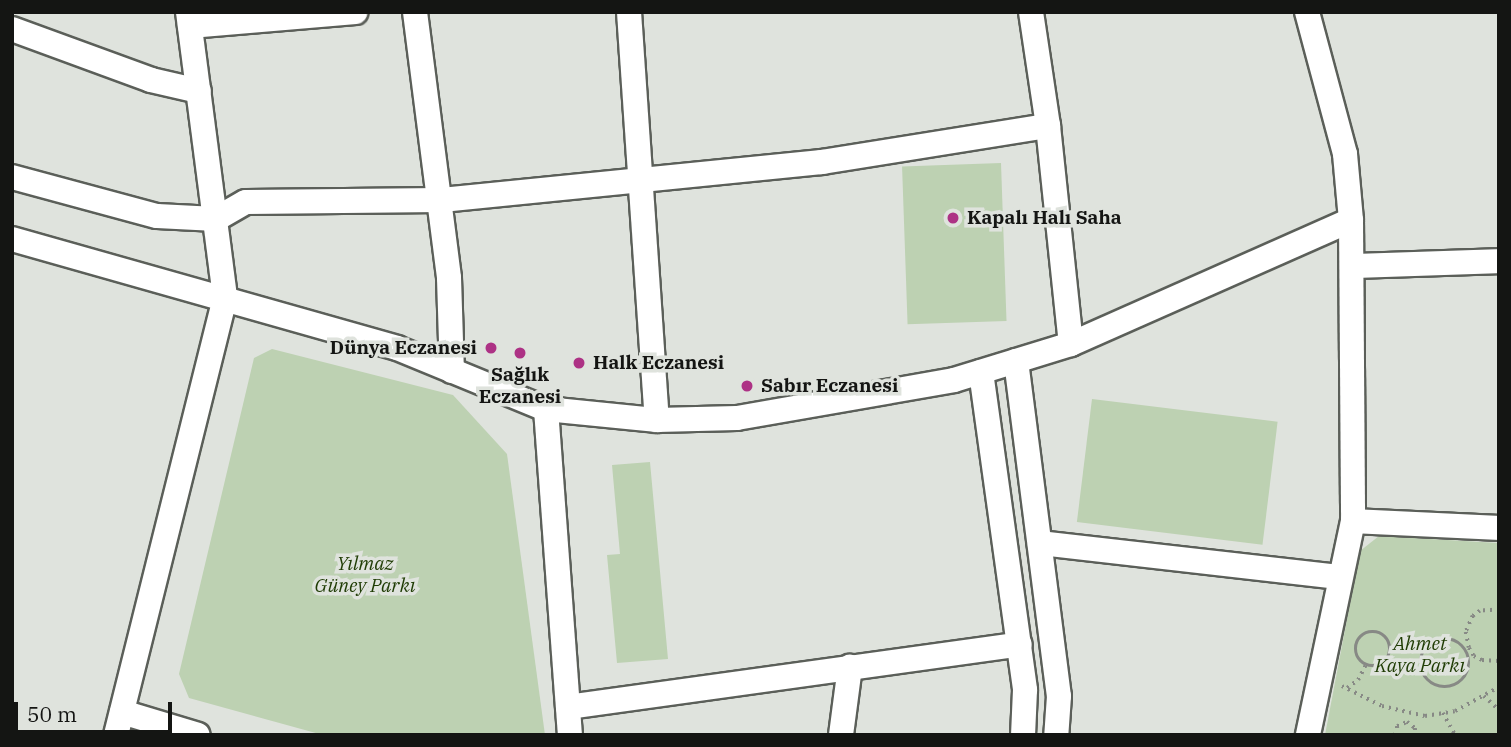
<!DOCTYPE html>
<html>
<head>
<meta charset="utf-8">
<style>
	body { margin:0 }
	#map { position:relative; width:1511px; height:747px; overflow:hidden; background:#dfe3dd; font-family:"IBM Plex Serif",serif }
	div>[style] { position:absolute }
	[style*='--x'] { left:calc(var(--x)*1px); top:calc(var(--y)*1px); width:calc(var(--w)*1px); rotate:calc(var(--a)*1deg) }
	.green>* { inset:0; background:#bdd1b2; transform-origin:0 0 }
	.path>* { height:3.5px; margin-top:-1.75px; transform-origin:0; background:repeating-linear-gradient(90deg,#878985 0 2px,transparent 0 7px) }
	.path>.ring { margin:-1.75px; padding:0; box-sizing:content-box; background:none; border:3.5px solid #878985; border-radius:50% }
	.roads { filter:drop-shadow(2px 0 #5b5f59) drop-shadow(-2px 0 #5b5f59) drop-shadow(0 2px #5b5f59) drop-shadow(0 -2px #5b5f59) }
	.minor>* { height:24px; margin:-12px; padding:0 12px; transform-origin:12px; border-radius:12px; background:#fff }
	.dots>* { width:19px; height:19px; translate:-50% -50%; box-sizing:border-box; border:4px solid #dfe3dd; border-radius:50% }
	span { translate:-50% -50%; white-space:nowrap; text-align:center; line-height:1.15; -webkit-text-stroke:7px #dfe3dd; paint-order:stroke }
	.poi-label { font-size:19px; color:#141513; font-weight:700 }
	.left { translate:0 -50%; text-align:left }
	.right { translate:-100% -50%; text-align:right }
	.park-label { font-size:19px; color:#1f3c04; font-style:italic }
	.frame { position:absolute; inset:0; border:14px solid #141513; pointer-events:none }
	.scale { position:absolute; left:14px; top:702px; width:158px; height:32px; box-sizing:border-box; border:4px solid #141513; border-top:0; padding-left:9px; font-size:21px; line-height:24px; white-space:nowrap; color:#141513; -webkit-text-stroke:5px #dfe3dd; paint-order:stroke }
</style>
</head>
<body>
<div id="map">
	<div class="green">
		<i style="left:1001px;top:163px;width:158px;height:99px;rotate:88deg"></i>
		<i style="clip-path:polygon(272px 349px,453px 395px,507px 454px,545px 735px,323px 735px,189px 698px,179px 674px,254px 358px)"></i>
		<i style="left:1092px;top:399px;width:187px;height:124px;rotate:7deg"></i>
		<i style="clip-path:polygon(650px 462px,668px 659px,617px 663px,607px 555px,620px 554px,612px 465px)"></i>
		<i style="clip-path:polygon(1379px 536px,1499px 543px,1499px 735px,1325px 735px,1360px 551px)"></i>
	</div>
	<div class="path">
		<i style="--x:1499;--y:610;--w:19;--a:177"></i>
		<i style="--x:1480;--y:611;--w:9;--a:144"></i>
		<i style="--x:1473;--y:616;--w:17;--a:114"></i>
		<i style="--x:1466;--y:632;--w:16;--a:79"></i>
		<i style="--x:1469;--y:648;--w:9;--a:58"></i>
		<i style="--x:1474;--y:656;--w:9;--a:27"></i>
		<i style="--x:1482;--y:660;--w:17;--a:3"></i>
		<i class="ring" style="left:1356px;top:632px;width:30.5px;height:30.5px"></i>
		<i class="ring" style="left:1421px;top:639px;width:44.5px;height:44.5px"></i>
		<i style="--x:1390;--y:649;--w:34;--a:3"></i>
		<i style="--x:1342;--y:686;--w:45;--a:26.6"></i>
		<i style="--x:1382;--y:706;--w:44;--a:13.1"></i>
		<i style="--x:1425;--y:716;--w:30;--a:-9"></i>
		<i style="--x:1455;--y:711;--w:50;--a:-28.6"></i>
		<i style="--x:1347;--y:688;--w:14;--a:-36"></i>
		<i style="--x:1358;--y:680;--w:18;--a:-63"></i>
		<i style="--x:1484;--y:696;--w:21;--a:43"></i>
		<i style="--x:1443;--y:713;--w:25;--a:61"></i>
		<i style="--x:1395;--y:735;--w:9;--a:-77"></i>
		<i style="--x:1397;--y:726;--w:11;--a:-22"></i>
		<i style="--x:1407;--y:722;--w:10;--a:37"></i>
		<i style="--x:1415;--y:728;--w:7;--a:82"></i>
	</div>
	<div class="roads">
		<div class="minor">
			<i style="--x:415;--y:12;--w:268;--a:82.7"></i>
			<i style="--x:449;--y:278;--w:93;--a:88.2"></i>
			<i style="--x:629;--y:12;--w:409;--a:86.1"></i>
			<i style="--x:1031;--y:12;--w:115;--a:81.5"></i>
			<i style="--x:1048;--y:126;--w:219;--a:84"></i>
			<i style="--x:1307;--y:12;--w:147;--a:75"></i>
			<i style="--x:1345;--y:154;--w:66;--a:84.8"></i>
			<i style="--x:1351;--y:220;--w:301;--a:89.6"></i>
			<i style="--x:1353;--y:521;--w:219;--a:101.9"></i>
			<i style="--x:190;--y:26;--w:166;--a:-4.8"></i>
			<i style="--x:12;--y:29;--w:148;--a:20.1"></i>
			<i style="--x:151;--y:80;--w:49;--a:12.9"></i>
			<i style="--x:12;--y:177;--w:150;--a:15.1"></i>
			<i style="--x:157;--y:216;--w:59;--a:2.9"></i>
			<i style="--x:216;--y:219;--w:34;--a:-30"></i>
			<i style="--x:246;--y:202;--w:195;--a:-0.6"></i>
			<i style="--x:441;--y:200;--w:383;--a:-5.7"></i>
			<i style="--x:822;--y:162;--w:229;--a:-9.1"></i>
			<i style="--x:12;--y:239;--w:400;--a:15.8"></i>
			<i style="--x:397;--y:348;--w:161;--a:22.3"></i>
			<i style="--x:546;--y:409;--w:112;--a:5.7"></i>
			<i style="--x:657;--y:420;--w:80;--a:-1.4"></i>
			<i style="--x:737;--y:418;--w:220;--a:-9.9"></i>
			<i style="--x:954;--y:380;--w:122;--a:-17.1"></i>
			<i style="--x:1071;--y:344;--w:306;--a:-23.9"></i>
			<i style="--x:1352;--y:266;--w:147;--a:-1.9"></i>
			<i style="--x:1016;--y:361;--w:338;--a:82.7"></i>
			<i style="--x:1059;--y:696;--w:39;--a:94"></i>
			<i style="--x:981;--y:372;--w:321;--a:82.1"></i>
			<i style="--x:1025;--y:690;--w:45;--a:92.5"></i>
			<i style="--x:546;--y:409;--w:327;--a:85.8"></i>
			<i style="--x:1353;--y:521;--w:146;--a:2.7"></i>
			<i style="--x:1040;--y:543;--w:302;--a:6.5"></i>
			<i style="--x:568;--y:707;--w:456;--a:-7.9"></i>
			<i style="--x:122;--y:712;--w:79;--a:16.8"></i>
			<i style="--x:116;--y:735;--w:451;--a:-76"></i>
			<i style="--x:225;--y:297;--w:287;--a:-97.4"></i>
			<i style="--x:841;--y:735;--w:69;--a:-82.5"></i>
		</div>
	</div>
	<div class="dots">
		<i style="left:953px;top:218px;background:#ad3285"></i>
		<i style="left:491px;top:348px;background:#ad3285"></i>
		<i style="left:520px;top:353px;background:#ad3285"></i>
		<i style="left:579px;top:363px;background:#ad3285"></i>
		<i style="left:747px;top:386px;background:#ad3285"></i>
	</div>
	<div class="poi-label">
		<span class="left" style="left:967px;top:218px">Kapalı Halı Saha</span>
		<span class="right" style="left:477px;top:348px">Dünya Eczanesi</span>
		<span class="left" style="left:593px;top:363px">Halk Eczanesi</span>
		<span style="left:520px;top:386px">Sağlık<br>Eczanesi</span>
		<span class="left" style="left:761px;top:386px">Sabır Eczanesi</span>
	</div>
	<div class="park-label">
		<span style="left:365px;top:575px">Yılmaz<br>Güney Parkı</span>
		<span style="left:1420px;top:655px">Ahmet<br>Kaya Parkı</span>
	</div>
	<div class="frame"></div>
	<div class="scale">50 m</div>
</div>
</body>
</html>
